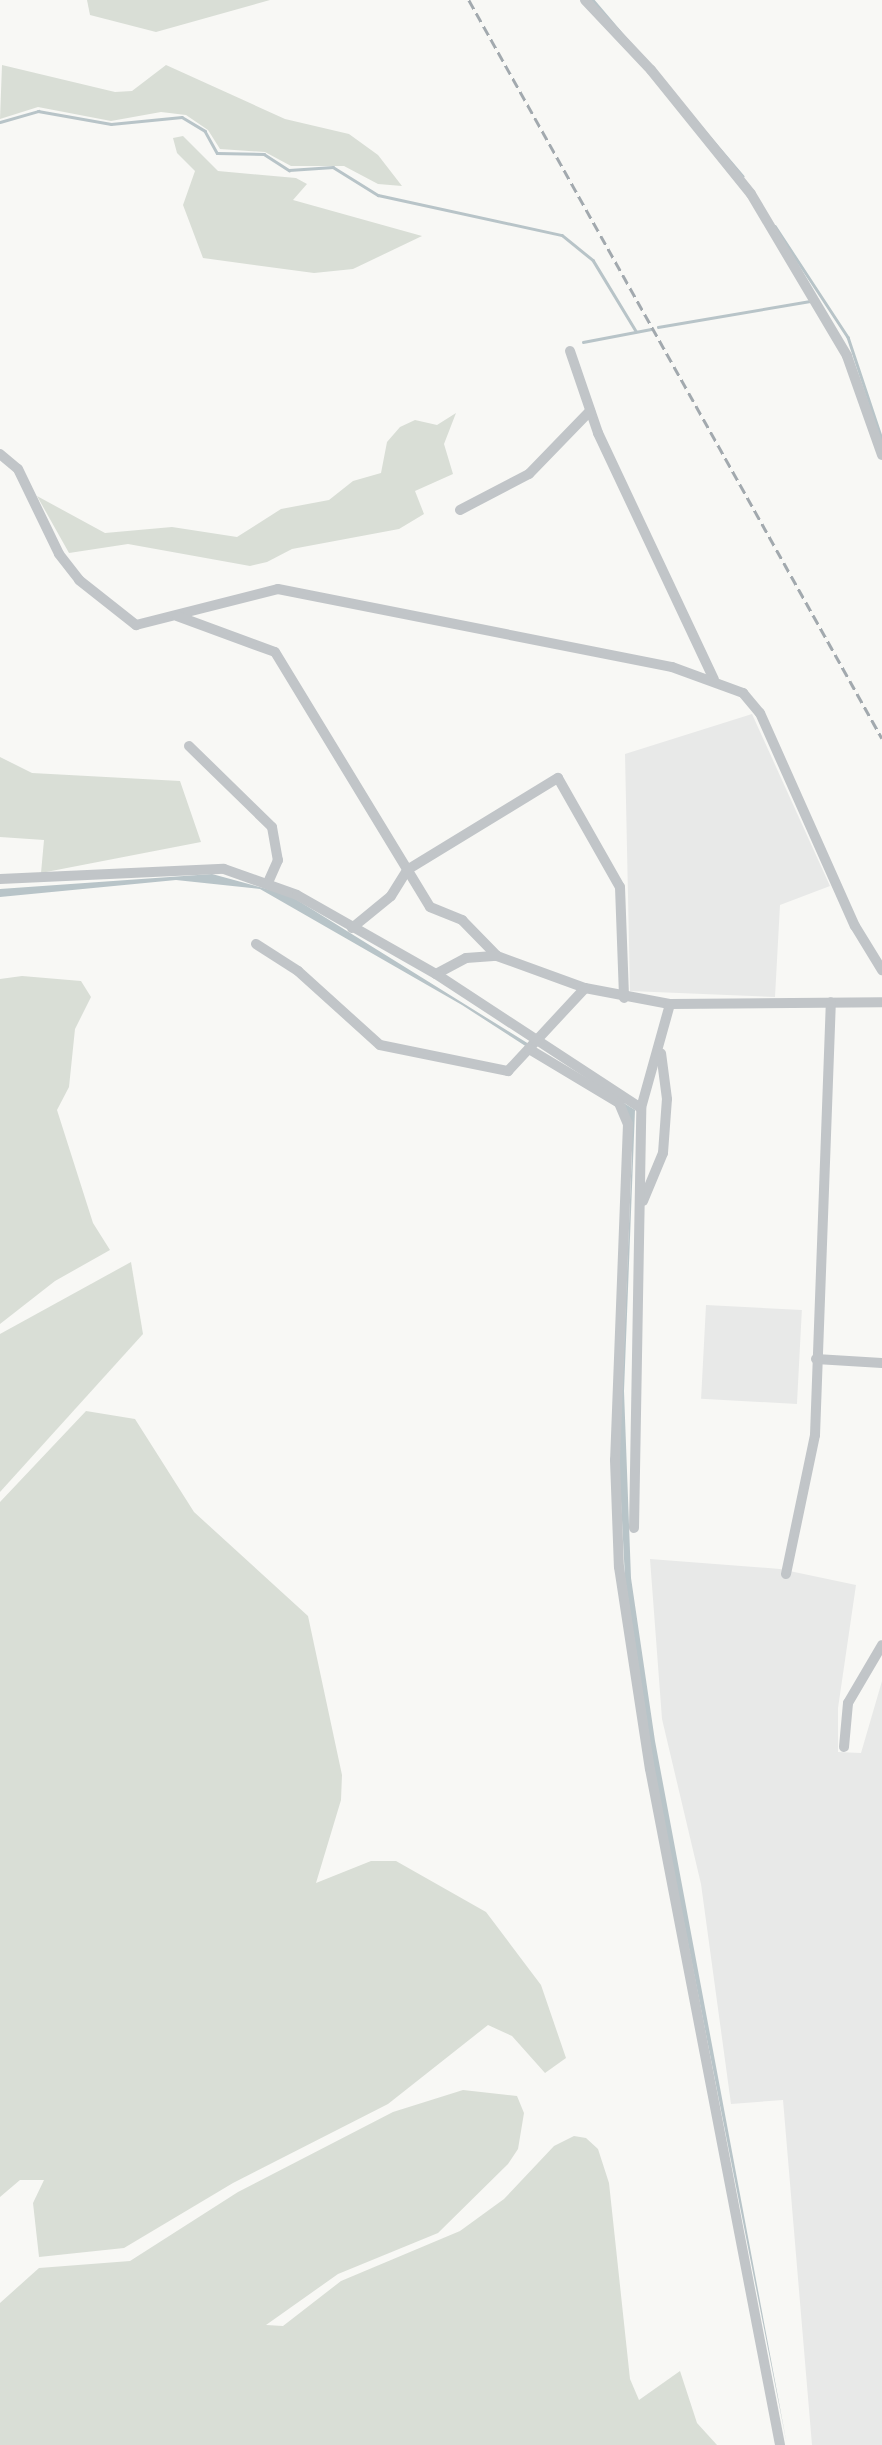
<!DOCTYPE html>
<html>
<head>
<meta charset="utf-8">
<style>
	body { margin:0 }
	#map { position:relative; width:882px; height:2445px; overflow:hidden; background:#f8f8f5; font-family:Raleway,sans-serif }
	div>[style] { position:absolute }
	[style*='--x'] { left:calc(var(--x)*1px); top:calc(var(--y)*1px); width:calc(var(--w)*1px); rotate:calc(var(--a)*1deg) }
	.built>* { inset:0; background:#e8e9e8; transform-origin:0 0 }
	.green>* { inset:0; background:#d9ded6 }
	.water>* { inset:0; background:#b8c4c8 }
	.stream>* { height:2.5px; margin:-1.25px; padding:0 1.25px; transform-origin:1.25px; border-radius:1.25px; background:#b8c4c8 }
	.street>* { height:10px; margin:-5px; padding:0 5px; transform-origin:5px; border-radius:5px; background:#c1c5c8 }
	.rail>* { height:2.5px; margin-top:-1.25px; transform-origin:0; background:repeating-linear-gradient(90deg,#a2a9ae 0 10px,transparent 0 15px) }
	span { translate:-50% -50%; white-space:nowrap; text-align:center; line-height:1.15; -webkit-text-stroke:7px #fff; paint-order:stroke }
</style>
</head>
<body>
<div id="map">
	<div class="built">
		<i style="clip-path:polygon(752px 714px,830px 886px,780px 905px,775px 997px,630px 991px,625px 754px)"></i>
		<i style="left:706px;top:1305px;width:96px;height:94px;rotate:3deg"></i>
		<i style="clip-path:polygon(650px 1559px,780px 1569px,856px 1585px,838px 1708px,838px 1752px,861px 1753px,882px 1681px,882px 2445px,812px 2445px,783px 2100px,731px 2104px,701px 1884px,662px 1719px)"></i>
	</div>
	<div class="green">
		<i style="clip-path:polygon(87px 0,270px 0,156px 32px,90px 15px)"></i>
		<i style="clip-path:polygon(2px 65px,115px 92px,132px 91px,166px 65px,285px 119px,349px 134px,378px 155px,402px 186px,378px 184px,344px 166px,291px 166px,265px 152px,220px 149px,208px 130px,186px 115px,161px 112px,111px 121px,38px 107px,0 119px)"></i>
		<i style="clip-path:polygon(183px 136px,218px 171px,296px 178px,307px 184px,293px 200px,422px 236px,353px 269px,314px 273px,203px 258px,183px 205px,195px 171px,177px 153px,173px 138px)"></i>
		<i style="clip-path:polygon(456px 413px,444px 444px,453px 474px,415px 491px,424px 514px,399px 529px,292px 549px,267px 562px,250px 566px,128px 544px,69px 553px,37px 496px,105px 533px,172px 527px,237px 537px,281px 509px,329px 500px,353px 481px,381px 473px,387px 442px,400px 427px,415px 420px,437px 425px)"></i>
		<i style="clip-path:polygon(0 757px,32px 773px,180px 781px,201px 842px,41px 873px,44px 840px,0 837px)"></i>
		<i style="clip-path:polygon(22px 976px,81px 981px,91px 997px,75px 1029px,69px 1087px,57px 1110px,93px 1223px,110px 1250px,55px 1281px,0 1324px,0 979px)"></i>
		<i style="clip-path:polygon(131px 1262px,143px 1334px,0 1492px,0 1334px)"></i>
		<i style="clip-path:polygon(86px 1411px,135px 1419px,194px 1512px,308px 1616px,342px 1775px,341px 1800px,316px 1883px,371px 1861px,396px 1861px,486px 1912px,541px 1985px,566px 2058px,545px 2073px,512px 2036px,488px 2025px,388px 2104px,233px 2183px,124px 2248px,39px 2257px,33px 2203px,44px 2180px,20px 2180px,0 2197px,0 1502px)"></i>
		<i style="clip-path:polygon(463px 2090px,517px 2096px,524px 2113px,518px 2149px,508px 2164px,438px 2233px,338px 2274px,266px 2325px,283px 2326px,341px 2281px,460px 2231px,504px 2199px,554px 2146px,574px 2136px,586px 2138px,598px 2149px,609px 2183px,630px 2379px,639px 2400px,680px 2371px,697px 2423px,717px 2445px,0 2445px,0 2303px,39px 2268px,130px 2261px,238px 2192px,393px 2112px)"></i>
	</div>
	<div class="water">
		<i style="clip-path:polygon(212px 874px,289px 895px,635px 1110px,624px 1391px,631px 1578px,655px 1741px,787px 2445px,656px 1781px,625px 1578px,619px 1463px,632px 1152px,626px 1111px,462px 1005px,260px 889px,176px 880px,0 897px,0 889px)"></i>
	</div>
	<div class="stream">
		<i style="--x:593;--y:0;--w:231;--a:49.6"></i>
		<i style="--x:0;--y:122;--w:40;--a:-16"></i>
		<i style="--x:38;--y:111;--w:74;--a:10.1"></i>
		<i style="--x:111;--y:124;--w:71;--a:-5.6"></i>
		<i style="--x:182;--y:117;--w:27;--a:31"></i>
		<i style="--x:205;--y:131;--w:25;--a:61"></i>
		<i style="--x:217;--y:153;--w:47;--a:1.2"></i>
		<i style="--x:264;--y:154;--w:30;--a:33"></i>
		<i style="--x:289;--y:170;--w:44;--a:-3.9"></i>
		<i style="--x:333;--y:167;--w:53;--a:31.9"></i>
		<i style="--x:378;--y:195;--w:188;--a:12.3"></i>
		<i style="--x:562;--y:235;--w:40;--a:39"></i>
		<i style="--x:593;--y:260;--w:83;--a:58.8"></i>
		<i style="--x:775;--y:226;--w:133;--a:56.7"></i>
		<i style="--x:848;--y:337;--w:108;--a:71.6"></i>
		<i style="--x:658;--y:327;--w:154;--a:-9.7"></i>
		<i style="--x:583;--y:342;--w:69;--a:-10.8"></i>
	</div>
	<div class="street">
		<i style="--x:585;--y:0;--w:96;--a:46.7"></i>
		<i style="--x:651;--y:70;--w:159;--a:51.1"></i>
		<i style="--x:751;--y:194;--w:188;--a:59.3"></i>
		<i style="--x:847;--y:356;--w:105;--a:70.5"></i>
		<i style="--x:570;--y:351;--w:87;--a:71.1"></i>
		<i style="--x:598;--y:433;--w:272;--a:64.8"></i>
		<i style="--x:0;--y:454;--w:23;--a:40"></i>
		<i style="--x:18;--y:469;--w:94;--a:64.2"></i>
		<i style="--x:59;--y:554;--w:33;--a:52"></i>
		<i style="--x:79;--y:580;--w:73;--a:38.3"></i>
		<i style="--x:136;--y:625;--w:146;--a:-14.2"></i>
		<i style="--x:278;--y:589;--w:402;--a:11.2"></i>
		<i style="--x:672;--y:667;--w:76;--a:20.1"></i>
		<i style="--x:743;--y:693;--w:26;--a:50"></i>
		<i style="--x:760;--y:713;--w:233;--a:66"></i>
		<i style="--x:855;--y:926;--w:52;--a:58.5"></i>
		<i style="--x:460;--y:510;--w:78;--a:-27.6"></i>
		<i style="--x:529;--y:474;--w:88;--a:-45.9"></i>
		<i style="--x:177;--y:616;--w:104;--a:20.2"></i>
		<i style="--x:275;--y:652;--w:298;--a:58.7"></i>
		<i style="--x:430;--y:907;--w:35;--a:22"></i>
		<i style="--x:462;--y:920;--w:50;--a:45.8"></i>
		<i style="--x:497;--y:956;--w:94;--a:20"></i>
		<i style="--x:585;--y:988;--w:86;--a:10.7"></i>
		<i style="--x:189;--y:746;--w:116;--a:44.3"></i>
		<i style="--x:272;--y:827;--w:34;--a:80"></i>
		<i style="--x:278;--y:860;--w:22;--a:114"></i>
		<i style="--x:0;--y:879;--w:224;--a:-2.6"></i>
		<i style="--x:224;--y:869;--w:77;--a:19.6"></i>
		<i style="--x:297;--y:895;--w:160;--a:29.6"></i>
		<i style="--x:436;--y:974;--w:34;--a:-28"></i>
		<i style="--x:466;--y:958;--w:31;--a:-4"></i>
		<i style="--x:352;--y:928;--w:50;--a:-39.4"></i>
		<i style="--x:391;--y:896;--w:31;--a:-58"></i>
		<i style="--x:407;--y:870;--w:177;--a:-31.4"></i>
		<i style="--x:558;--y:778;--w:125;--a:60.4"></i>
		<i style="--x:620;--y:887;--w:111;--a:87.9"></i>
		<i style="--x:256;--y:944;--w:50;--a:32.7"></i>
		<i style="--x:298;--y:971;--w:110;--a:42.1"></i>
		<i style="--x:380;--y:1045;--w:131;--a:11.5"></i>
		<i style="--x:508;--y:1071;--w:113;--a:-47.1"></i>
		<i style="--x:436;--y:974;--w:245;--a:33.2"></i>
		<i style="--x:529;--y:1049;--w:105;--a:31"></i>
		<i style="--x:619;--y:1103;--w:23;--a:67"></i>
		<i style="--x:628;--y:1124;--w:336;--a:92.2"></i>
		<i style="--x:615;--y:1460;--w:107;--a:87.9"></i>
		<i style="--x:619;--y:1567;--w:204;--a:81.3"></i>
		<i style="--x:650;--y:1769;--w:688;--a:79.11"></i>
		<i style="--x:643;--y:1201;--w:52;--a:-67.4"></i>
		<i style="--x:663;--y:1153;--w:54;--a:-85.8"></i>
		<i style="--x:667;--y:1099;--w:46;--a:-97.4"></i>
		<i style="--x:816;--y:1359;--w:66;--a:3.5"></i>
		<i style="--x:634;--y:1528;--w:420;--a:-89"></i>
		<i style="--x:641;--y:1108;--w:108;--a:-74.4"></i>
		<i style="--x:670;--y:1004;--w:212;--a:-0.5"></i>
		<i style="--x:786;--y:1574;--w:142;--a:-78.2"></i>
		<i style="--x:815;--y:1435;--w:433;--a:-87.9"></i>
		<i style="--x:844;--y:1747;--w:44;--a:-84.8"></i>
		<i style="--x:848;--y:1703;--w:67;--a:-59.6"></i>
	</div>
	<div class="rail">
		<i style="--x:469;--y:0;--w:846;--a:60.77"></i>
	</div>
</div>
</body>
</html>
